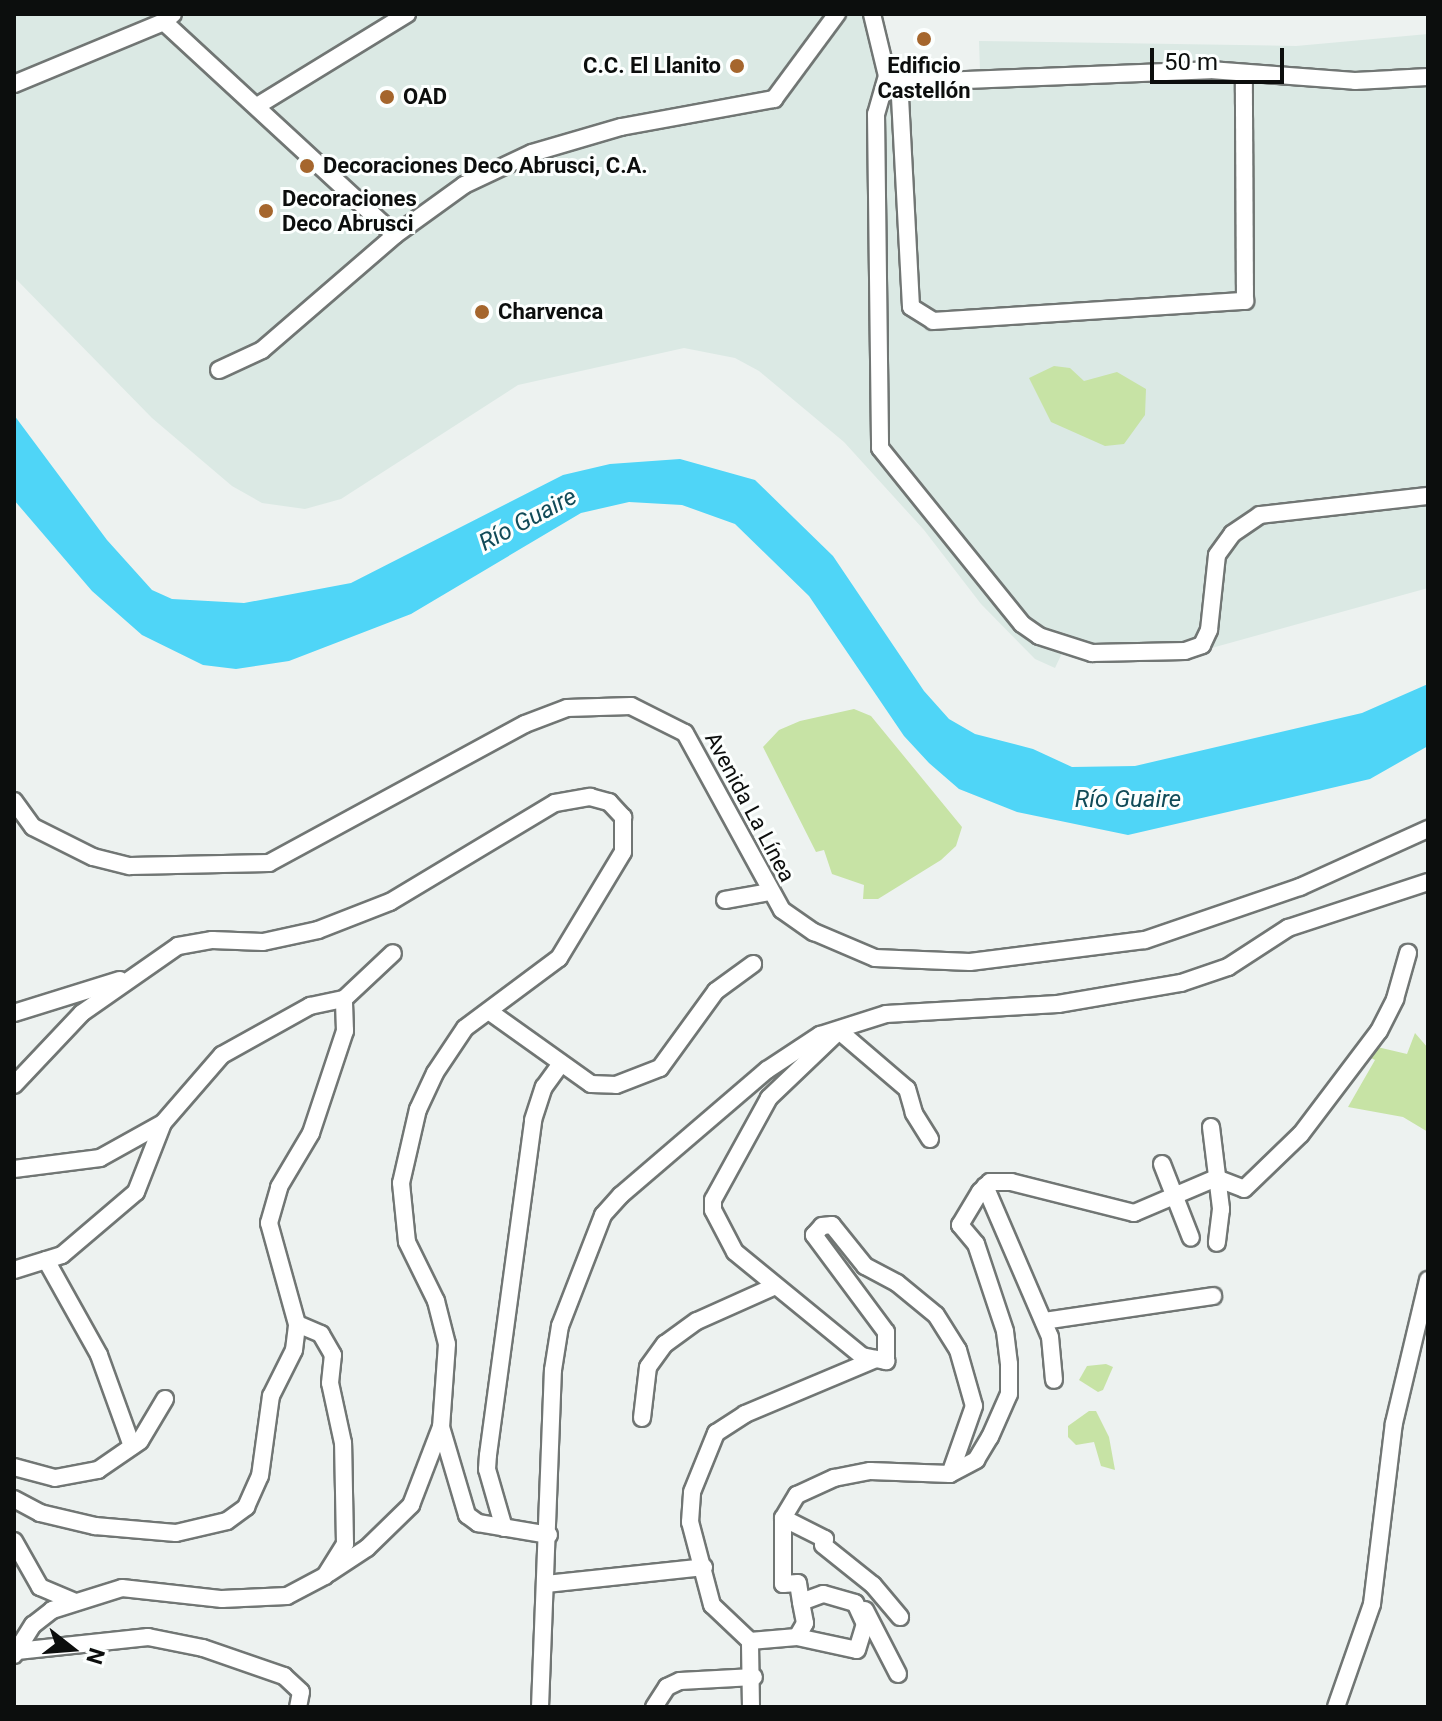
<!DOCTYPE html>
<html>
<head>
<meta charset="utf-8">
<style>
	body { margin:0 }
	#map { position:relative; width:1442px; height:1721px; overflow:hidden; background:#edf2f0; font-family:Roboto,sans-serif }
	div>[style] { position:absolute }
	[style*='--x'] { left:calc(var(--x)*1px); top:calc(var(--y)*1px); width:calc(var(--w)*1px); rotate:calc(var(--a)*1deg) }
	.built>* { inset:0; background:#dbe9e4 }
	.green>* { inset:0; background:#c7e3a5 }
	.water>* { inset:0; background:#4fd5f7 }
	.roads { filter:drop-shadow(2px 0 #717674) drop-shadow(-2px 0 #717674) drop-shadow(0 2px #717674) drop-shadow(0 -2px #717674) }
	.minor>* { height:16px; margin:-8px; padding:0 8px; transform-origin:8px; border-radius:8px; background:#fff }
	.dots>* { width:22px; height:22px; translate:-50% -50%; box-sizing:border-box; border:4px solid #fcfffe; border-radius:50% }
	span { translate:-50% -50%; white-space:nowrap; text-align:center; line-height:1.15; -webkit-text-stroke:6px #fcfffe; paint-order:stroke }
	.poi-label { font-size:22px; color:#0c0e0d; font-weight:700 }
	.right { translate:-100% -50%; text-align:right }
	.left { translate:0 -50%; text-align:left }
	.street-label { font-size:22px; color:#0c0e0d }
	.water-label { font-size:24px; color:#114b58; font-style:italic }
	.frame { position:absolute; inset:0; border:16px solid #0c0e0d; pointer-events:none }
	.north { position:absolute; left:32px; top:1609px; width:80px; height:80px; -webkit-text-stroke:6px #fcfffe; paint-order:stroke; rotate:107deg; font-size:22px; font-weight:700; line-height:32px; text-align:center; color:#0c0e0d }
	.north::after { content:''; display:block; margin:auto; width:28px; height:36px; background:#0c0e0d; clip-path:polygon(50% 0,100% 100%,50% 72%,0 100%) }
	.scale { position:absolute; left:1150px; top:48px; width:134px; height:36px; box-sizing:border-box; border:4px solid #0c0e0d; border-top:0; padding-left:10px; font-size:24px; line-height:28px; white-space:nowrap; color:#0c0e0d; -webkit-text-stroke:6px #fcfffe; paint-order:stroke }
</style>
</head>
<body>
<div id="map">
	<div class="built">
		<i style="clip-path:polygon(14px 14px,881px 14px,887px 52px,923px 72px,980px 71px,979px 41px,1296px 46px,1428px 34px,1428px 588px,1208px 649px,1063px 651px,1055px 668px,1035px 659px,981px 604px,924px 530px,844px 442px,759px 371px,735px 358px,684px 348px,518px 385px,341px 499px,305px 509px,262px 503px,232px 486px,152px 418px,14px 277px)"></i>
	</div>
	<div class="green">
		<i style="clip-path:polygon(1054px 366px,1070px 368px,1084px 381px,1117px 372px,1146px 389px,1145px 415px,1124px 444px,1105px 446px,1051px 422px,1029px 378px)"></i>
		<i style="clip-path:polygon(854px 709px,871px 716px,962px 827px,956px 846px,941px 860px,878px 899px,863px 899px,864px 885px,832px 874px,824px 850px,816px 852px,763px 747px,779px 730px,800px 721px)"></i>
		<i style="clip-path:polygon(1415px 1033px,1428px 1048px,1428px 1132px,1403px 1117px,1348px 1107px,1375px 1060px,1365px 1055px,1373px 1046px,1407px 1054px)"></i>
		<i style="clip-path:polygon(1106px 1364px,1113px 1367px,1103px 1390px,1098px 1392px,1079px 1380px,1087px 1366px)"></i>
		<i style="clip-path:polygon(1089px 1411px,1096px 1411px,1109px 1437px,1115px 1470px,1101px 1466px,1094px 1442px,1076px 1445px,1068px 1437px,1068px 1426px)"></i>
	</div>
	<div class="water">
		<i style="clip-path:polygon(14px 415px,107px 540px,152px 590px,172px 599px,244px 603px,351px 583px,563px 475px,610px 464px,680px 459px,755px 480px,833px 556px,924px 691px,949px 719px,975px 734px,1033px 749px,1072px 767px,1135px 766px,1362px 713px,1428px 684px,1428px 746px,1370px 779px,1128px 835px,1017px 812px,959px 789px,929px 763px,904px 736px,809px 596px,735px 524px,682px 505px,629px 502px,581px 513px,411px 614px,289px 661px,236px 669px,203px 665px,142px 635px,92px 591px,14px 500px)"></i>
	</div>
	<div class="roads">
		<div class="minor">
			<i style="--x:872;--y:14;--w:64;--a:76.4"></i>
			<i style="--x:887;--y:76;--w:40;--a:106"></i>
			<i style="--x:876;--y:114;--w:334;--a:89.3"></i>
			<i style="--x:880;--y:448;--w:226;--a:51.1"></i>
			<i style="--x:1022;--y:624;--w:21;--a:35"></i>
			<i style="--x:1039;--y:636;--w:56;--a:17.8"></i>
			<i style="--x:1092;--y:653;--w:93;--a:-1.2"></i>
			<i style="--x:1185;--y:651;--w:18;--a:-19"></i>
			<i style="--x:1202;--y:645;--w:17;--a:-65"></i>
			<i style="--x:1209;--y:630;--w:75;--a:-83.9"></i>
			<i style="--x:1217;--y:555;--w:26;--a:-54"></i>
			<i style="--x:1232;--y:534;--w:34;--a:-34"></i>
			<i style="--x:1260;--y:515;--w:169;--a:-6.5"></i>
			<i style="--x:164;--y:22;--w:314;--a:42.7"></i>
			<i style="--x:891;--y:77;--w:25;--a:11"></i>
			<i style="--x:916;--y:82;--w:294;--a:-2.3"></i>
			<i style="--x:1210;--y:70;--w:145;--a:4.3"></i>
			<i style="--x:1355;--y:81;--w:73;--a:-3.1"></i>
			<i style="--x:899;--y:78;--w:229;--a:87"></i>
			<i style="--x:911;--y:307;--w:26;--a:32"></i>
			<i style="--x:933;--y:321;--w:313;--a:-3.7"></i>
			<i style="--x:1245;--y:301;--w:227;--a:-90.3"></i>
			<i style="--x:14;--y:84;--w:162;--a:-22.5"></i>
			<i style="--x:164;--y:22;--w:12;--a:-42"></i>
			<i style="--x:257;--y:106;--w:176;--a:-31.5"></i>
			<i style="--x:219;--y:370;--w:47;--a:-24.9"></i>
			<i style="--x:262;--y:350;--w:176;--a:-40.8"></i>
			<i style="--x:395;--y:235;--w:85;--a:-35.9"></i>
			<i style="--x:464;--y:185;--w:75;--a:-25.2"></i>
			<i style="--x:532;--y:153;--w:93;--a:-16.3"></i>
			<i style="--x:621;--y:127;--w:156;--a:-10.4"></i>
			<i style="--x:774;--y:99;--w:106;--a:-53.5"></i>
			<i style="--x:14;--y:801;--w:32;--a:54"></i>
			<i style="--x:33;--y:827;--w:67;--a:26.6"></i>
			<i style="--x:93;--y:857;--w:38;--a:14"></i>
			<i style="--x:130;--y:866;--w:139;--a:-1.2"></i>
			<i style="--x:269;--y:863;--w:291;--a:-28.5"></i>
			<i style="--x:525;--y:724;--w:45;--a:-20.9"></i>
			<i style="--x:567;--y:708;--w:64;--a:-1.8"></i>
			<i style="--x:631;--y:706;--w:60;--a:26.6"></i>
			<i style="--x:685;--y:733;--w:202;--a:61.3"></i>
			<i style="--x:782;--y:910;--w:39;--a:35"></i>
			<i style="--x:814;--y:932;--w:66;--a:23.1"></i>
			<i style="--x:875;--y:958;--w:95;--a:2.4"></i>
			<i style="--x:970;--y:962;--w:176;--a:-7.2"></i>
			<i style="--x:1145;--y:940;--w:164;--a:-18.9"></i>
			<i style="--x:1300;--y:887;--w:141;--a:-24.4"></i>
			<i style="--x:725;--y:900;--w:46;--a:-10.1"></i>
			<i style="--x:490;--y:1012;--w:124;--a:35.5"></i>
			<i style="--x:591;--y:1084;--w:25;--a:2"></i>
			<i style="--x:616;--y:1085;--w:47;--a:-21.1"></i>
			<i style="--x:660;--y:1068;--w:95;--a:-54"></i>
			<i style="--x:716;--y:991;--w:46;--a:-36.1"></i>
			<i style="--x:14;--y:1013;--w:111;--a:-17.3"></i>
			<i style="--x:14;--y:1085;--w:99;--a:-46.6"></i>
			<i style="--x:82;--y:1013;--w:117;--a:-34.9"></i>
			<i style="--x:178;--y:946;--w:35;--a:-10"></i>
			<i style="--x:212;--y:940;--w:51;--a:2.2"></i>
			<i style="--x:263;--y:942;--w:56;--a:-12.3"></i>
			<i style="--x:318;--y:930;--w:77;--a:-21.3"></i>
			<i style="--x:390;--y:902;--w:192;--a:-31"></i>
			<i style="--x:555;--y:803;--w:36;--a:-10"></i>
			<i style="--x:590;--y:797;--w:20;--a:15"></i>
			<i style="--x:609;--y:802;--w:21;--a:47"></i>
			<i style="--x:623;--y:817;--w:35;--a:90"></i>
			<i style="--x:623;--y:852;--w:124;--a:121.1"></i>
			<i style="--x:559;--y:958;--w:117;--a:143.3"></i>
			<i style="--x:465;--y:1028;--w:54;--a:123.7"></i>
			<i style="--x:435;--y:1073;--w:40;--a:115"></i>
			<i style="--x:418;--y:1109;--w:76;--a:102.9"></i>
			<i style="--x:401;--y:1183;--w:59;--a:84.2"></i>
			<i style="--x:407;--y:1242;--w:66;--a:63.8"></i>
			<i style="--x:436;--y:1301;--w:44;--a:75.7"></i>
			<i style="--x:447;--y:1344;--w:83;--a:94.1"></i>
			<i style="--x:441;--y:1427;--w:92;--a:73.5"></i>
			<i style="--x:467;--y:1515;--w:14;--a:36"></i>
			<i style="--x:478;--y:1523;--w:72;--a:9.6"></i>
			<i style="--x:1211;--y:1127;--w:83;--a:83"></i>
			<i style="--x:1221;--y:1209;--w:34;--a:97"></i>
			<i style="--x:930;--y:1139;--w:31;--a:-122"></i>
			<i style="--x:914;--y:1113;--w:25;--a:-106"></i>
			<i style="--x:907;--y:1089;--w:89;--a:-139.5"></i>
			<i style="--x:839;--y:1031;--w:97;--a:136.3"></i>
			<i style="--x:769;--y:1098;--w:116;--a:118.8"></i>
			<i style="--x:713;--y:1200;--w:10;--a:90"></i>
			<i style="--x:713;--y:1210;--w:47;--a:62.4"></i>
			<i style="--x:735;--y:1252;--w:164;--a:39.3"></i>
			<i style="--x:862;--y:1356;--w:25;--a:12"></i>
			<i style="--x:886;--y:1361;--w:29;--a:-90"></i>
			<i style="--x:886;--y:1332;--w:121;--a:-126.6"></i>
			<i style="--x:814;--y:1235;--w:12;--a:-48"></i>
			<i style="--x:822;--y:1226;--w:10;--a:-6"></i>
			<i style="--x:832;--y:1225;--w:53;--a:51.2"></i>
			<i style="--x:865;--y:1266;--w:36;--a:28"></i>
			<i style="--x:897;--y:1283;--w:50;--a:39.4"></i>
			<i style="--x:936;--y:1315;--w:41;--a:57.8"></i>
			<i style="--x:958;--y:1350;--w:58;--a:74.1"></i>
			<i style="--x:974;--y:1406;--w:72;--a:109.4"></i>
			<i style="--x:1162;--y:1164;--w:79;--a:68.6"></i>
			<i style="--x:14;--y:1169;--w:87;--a:-7.3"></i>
			<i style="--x:100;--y:1158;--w:72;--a:-29.1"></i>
			<i style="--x:985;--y:1186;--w:164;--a:66.7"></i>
			<i style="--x:1050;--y:1337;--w:43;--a:84.7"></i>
			<i style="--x:46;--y:1260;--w:109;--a:60.8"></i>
			<i style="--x:99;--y:1355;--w:97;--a:70.1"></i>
			<i style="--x:14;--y:1270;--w:50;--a:-17.4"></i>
			<i style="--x:62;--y:1255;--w:97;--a:-40.4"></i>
			<i style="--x:136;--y:1192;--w:74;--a:-68.6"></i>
			<i style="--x:163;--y:1123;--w:90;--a:-49.1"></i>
			<i style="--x:222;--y:1055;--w:101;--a:-29.1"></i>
			<i style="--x:310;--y:1006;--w:35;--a:-12"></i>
			<i style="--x:344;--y:999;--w:67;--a:-43.2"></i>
			<i style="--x:1044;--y:1321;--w:171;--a:-8.4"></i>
			<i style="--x:642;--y:1418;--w:51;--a:-83.3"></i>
			<i style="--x:648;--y:1367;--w:29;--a:-54"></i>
			<i style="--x:665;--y:1344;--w:39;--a:-36"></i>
			<i style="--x:697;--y:1321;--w:83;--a:-24.1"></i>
			<i style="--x:14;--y:1467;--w:42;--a:15"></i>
			<i style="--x:55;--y:1478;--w:44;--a:-10.5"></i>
			<i style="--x:98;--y:1470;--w:51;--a:-34.6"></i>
			<i style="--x:140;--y:1441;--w:49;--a:-59.2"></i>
			<i style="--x:14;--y:1499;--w:30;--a:28"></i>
			<i style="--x:40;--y:1513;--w:57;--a:13.3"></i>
			<i style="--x:95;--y:1526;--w:81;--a:4.9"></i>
			<i style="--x:176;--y:1533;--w:52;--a:-13.2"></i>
			<i style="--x:227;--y:1521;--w:24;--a:-36"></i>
			<i style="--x:246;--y:1507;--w:34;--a:-66"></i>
			<i style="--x:260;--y:1476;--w:81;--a:-82.2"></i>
			<i style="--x:271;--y:1396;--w:51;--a:-63.4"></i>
			<i style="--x:294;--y:1350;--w:26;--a:-83"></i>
			<i style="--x:297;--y:1324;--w:105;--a:-105.5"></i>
			<i style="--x:269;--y:1223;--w:37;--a:-74"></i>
			<i style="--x:279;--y:1187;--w:63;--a:-59.3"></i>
			<i style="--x:311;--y:1133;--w:108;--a:-71.6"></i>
			<i style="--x:345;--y:1031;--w:32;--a:-92"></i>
			<i style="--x:783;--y:1518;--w:47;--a:26.6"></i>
			<i style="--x:825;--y:1539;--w:6;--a:108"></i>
			<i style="--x:823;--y:1545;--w:64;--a:38.7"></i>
			<i style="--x:873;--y:1585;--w:42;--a:49.8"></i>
			<i style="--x:504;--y:1528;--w:61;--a:-106.1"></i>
			<i style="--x:487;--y:1469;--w:14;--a:-86"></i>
			<i style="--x:488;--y:1455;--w:338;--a:-82.3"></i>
			<i style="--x:533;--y:1120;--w:35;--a:-72"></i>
			<i style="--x:544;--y:1087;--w:29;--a:-54"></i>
			<i style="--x:14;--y:1541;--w:53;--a:60.5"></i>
			<i style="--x:40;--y:1587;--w:38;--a:23"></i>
			<i style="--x:329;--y:1573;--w:45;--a:-33.3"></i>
			<i style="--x:367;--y:1548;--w:62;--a:-44.3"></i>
			<i style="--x:411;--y:1505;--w:84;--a:-69"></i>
			<i style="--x:546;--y:1584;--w:159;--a:-6.1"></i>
			<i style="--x:865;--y:1610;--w:72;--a:62.7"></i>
			<i style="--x:797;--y:1637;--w:16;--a:-60"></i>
			<i style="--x:805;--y:1623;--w:21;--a:-101"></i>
			<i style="--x:750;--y:1641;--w:47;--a:-4.9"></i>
			<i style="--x:797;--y:1637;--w:61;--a:12.2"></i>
			<i style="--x:857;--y:1650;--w:27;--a:-73"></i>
			<i style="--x:865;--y:1624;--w:23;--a:-115"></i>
			<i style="--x:855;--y:1603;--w:33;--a:-164"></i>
			<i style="--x:823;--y:1594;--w:23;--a:160"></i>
			<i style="--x:801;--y:1602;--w:19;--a:-99"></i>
			<i style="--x:798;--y:1583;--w:15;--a:176"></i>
			<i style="--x:783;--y:1584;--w:66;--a:-90"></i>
			<i style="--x:783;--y:1518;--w:27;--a:-59"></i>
			<i style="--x:797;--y:1495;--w:41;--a:-24.7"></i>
			<i style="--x:834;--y:1478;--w:37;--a:-11"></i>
			<i style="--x:870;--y:1471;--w:80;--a:2.1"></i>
			<i style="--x:950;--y:1474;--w:30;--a:-28"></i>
			<i style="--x:976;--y:1460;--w:27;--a:-59"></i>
			<i style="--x:990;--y:1437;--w:47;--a:-66.2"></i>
			<i style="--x:1009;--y:1394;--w:30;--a:-90"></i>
			<i style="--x:1009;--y:1364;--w:33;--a:-97"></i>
			<i style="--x:1005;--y:1331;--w:92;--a:-108.4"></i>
			<i style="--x:976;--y:1244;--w:25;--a:-130"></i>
			<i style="--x:960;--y:1225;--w:39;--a:-59"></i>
			<i style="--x:980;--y:1192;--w:14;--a:-45"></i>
			<i style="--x:990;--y:1182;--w:21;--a:0"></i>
			<i style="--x:1011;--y:1182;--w:127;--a:14.1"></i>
			<i style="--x:1134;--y:1213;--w:89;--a:-23.1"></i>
			<i style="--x:1216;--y:1178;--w:30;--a:21"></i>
			<i style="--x:1244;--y:1189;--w:79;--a:-44"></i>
			<i style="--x:1301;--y:1134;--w:129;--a:-52.9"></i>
			<i style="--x:1379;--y:1031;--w:36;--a:-63"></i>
			<i style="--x:1395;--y:999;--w:48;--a:-74.2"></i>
			<i style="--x:17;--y:1651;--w:132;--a:-6.1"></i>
			<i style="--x:148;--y:1637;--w:56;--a:11.3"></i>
			<i style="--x:203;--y:1648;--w:86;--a:19.1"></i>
			<i style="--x:284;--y:1676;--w:23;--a:43"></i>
			<i style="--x:301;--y:1692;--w:15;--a:101"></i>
			<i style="--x:14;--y:1655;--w:36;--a:-58"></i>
			<i style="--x:33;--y:1625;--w:24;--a:-38"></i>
			<i style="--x:52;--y:1610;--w:73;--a:-17.4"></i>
			<i style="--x:122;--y:1588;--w:101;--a:6.3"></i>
			<i style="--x:222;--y:1599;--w:65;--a:-2.6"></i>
			<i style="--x:287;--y:1596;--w:43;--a:-27.8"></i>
			<i style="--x:325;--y:1576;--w:38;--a:-58"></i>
			<i style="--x:345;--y:1544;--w:101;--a:-91.1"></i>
			<i style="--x:343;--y:1443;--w:61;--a:-102.2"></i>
			<i style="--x:330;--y:1383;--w:28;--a:-84"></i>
			<i style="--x:333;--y:1355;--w:24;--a:-120"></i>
			<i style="--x:321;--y:1334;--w:26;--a:-157"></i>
			<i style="--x:540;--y:1707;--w:337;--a:-87.8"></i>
			<i style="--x:553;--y:1370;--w:45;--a:-81"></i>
			<i style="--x:560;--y:1326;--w:119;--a:-68.8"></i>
			<i style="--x:603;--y:1215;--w:27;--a:-48"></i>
			<i style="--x:621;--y:1195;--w:192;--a:-40.6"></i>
			<i style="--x:767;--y:1070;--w:64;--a:-33.4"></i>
			<i style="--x:820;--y:1035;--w:69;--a:-17.7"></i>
			<i style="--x:886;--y:1014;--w:172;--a:-3.3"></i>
			<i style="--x:1058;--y:1004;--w:125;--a:-9.7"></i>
			<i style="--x:1181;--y:983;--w:50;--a:-18.8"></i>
			<i style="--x:1228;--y:967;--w:72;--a:-33"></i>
			<i style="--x:1288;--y:928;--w:147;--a:-18.2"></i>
			<i style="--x:654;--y:1707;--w:24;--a:-57"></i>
			<i style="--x:667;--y:1687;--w:14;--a:-25"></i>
			<i style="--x:680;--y:1681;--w:74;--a:-3.1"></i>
			<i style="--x:751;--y:1707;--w:66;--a:-90.9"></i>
			<i style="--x:750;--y:1641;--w:52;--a:-136.5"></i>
			<i style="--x:712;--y:1605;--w:86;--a:-104.8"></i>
			<i style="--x:690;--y:1522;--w:30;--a:-86"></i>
			<i style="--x:692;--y:1492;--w:64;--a:-67.9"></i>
			<i style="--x:716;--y:1433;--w:35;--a:-33"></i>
			<i style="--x:745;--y:1414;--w:142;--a:-22.8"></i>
			<i style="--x:1336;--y:1707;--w:109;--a:-70.7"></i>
			<i style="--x:1372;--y:1604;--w:182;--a:-83.1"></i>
			<i style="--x:1394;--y:1423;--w:147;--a:-76.6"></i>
		</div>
	</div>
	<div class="dots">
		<i style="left:924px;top:39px;background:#a5662d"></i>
		<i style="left:737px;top:66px;background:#a5662d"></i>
		<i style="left:387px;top:97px;background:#a5662d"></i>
		<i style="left:307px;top:166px;background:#a5662d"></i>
		<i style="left:266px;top:211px;background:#a5662d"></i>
		<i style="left:482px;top:312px;background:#a5662d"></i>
	</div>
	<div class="poi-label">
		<span style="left:924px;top:78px">Edificio<br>Castellón</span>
		<span class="right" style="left:721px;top:66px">C.C. El Llanito</span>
		<span class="left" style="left:403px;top:97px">OAD</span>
		<span class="left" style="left:323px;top:166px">Decoraciones Deco Abrusci, C.A.</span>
		<span class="left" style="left:282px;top:211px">Decoraciones<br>Deco Abrusci</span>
		<span class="left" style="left:498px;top:312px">Charvenca</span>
	</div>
	<div class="street-label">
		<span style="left:750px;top:807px;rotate:62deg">Avenida La Línea</span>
	</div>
	<div class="water-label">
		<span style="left:528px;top:520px;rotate:-28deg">Río Guaire</span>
		<span style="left:1128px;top:800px">Río Guaire</span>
	</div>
	<div class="frame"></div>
	<div class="north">N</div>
	<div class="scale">50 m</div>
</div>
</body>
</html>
